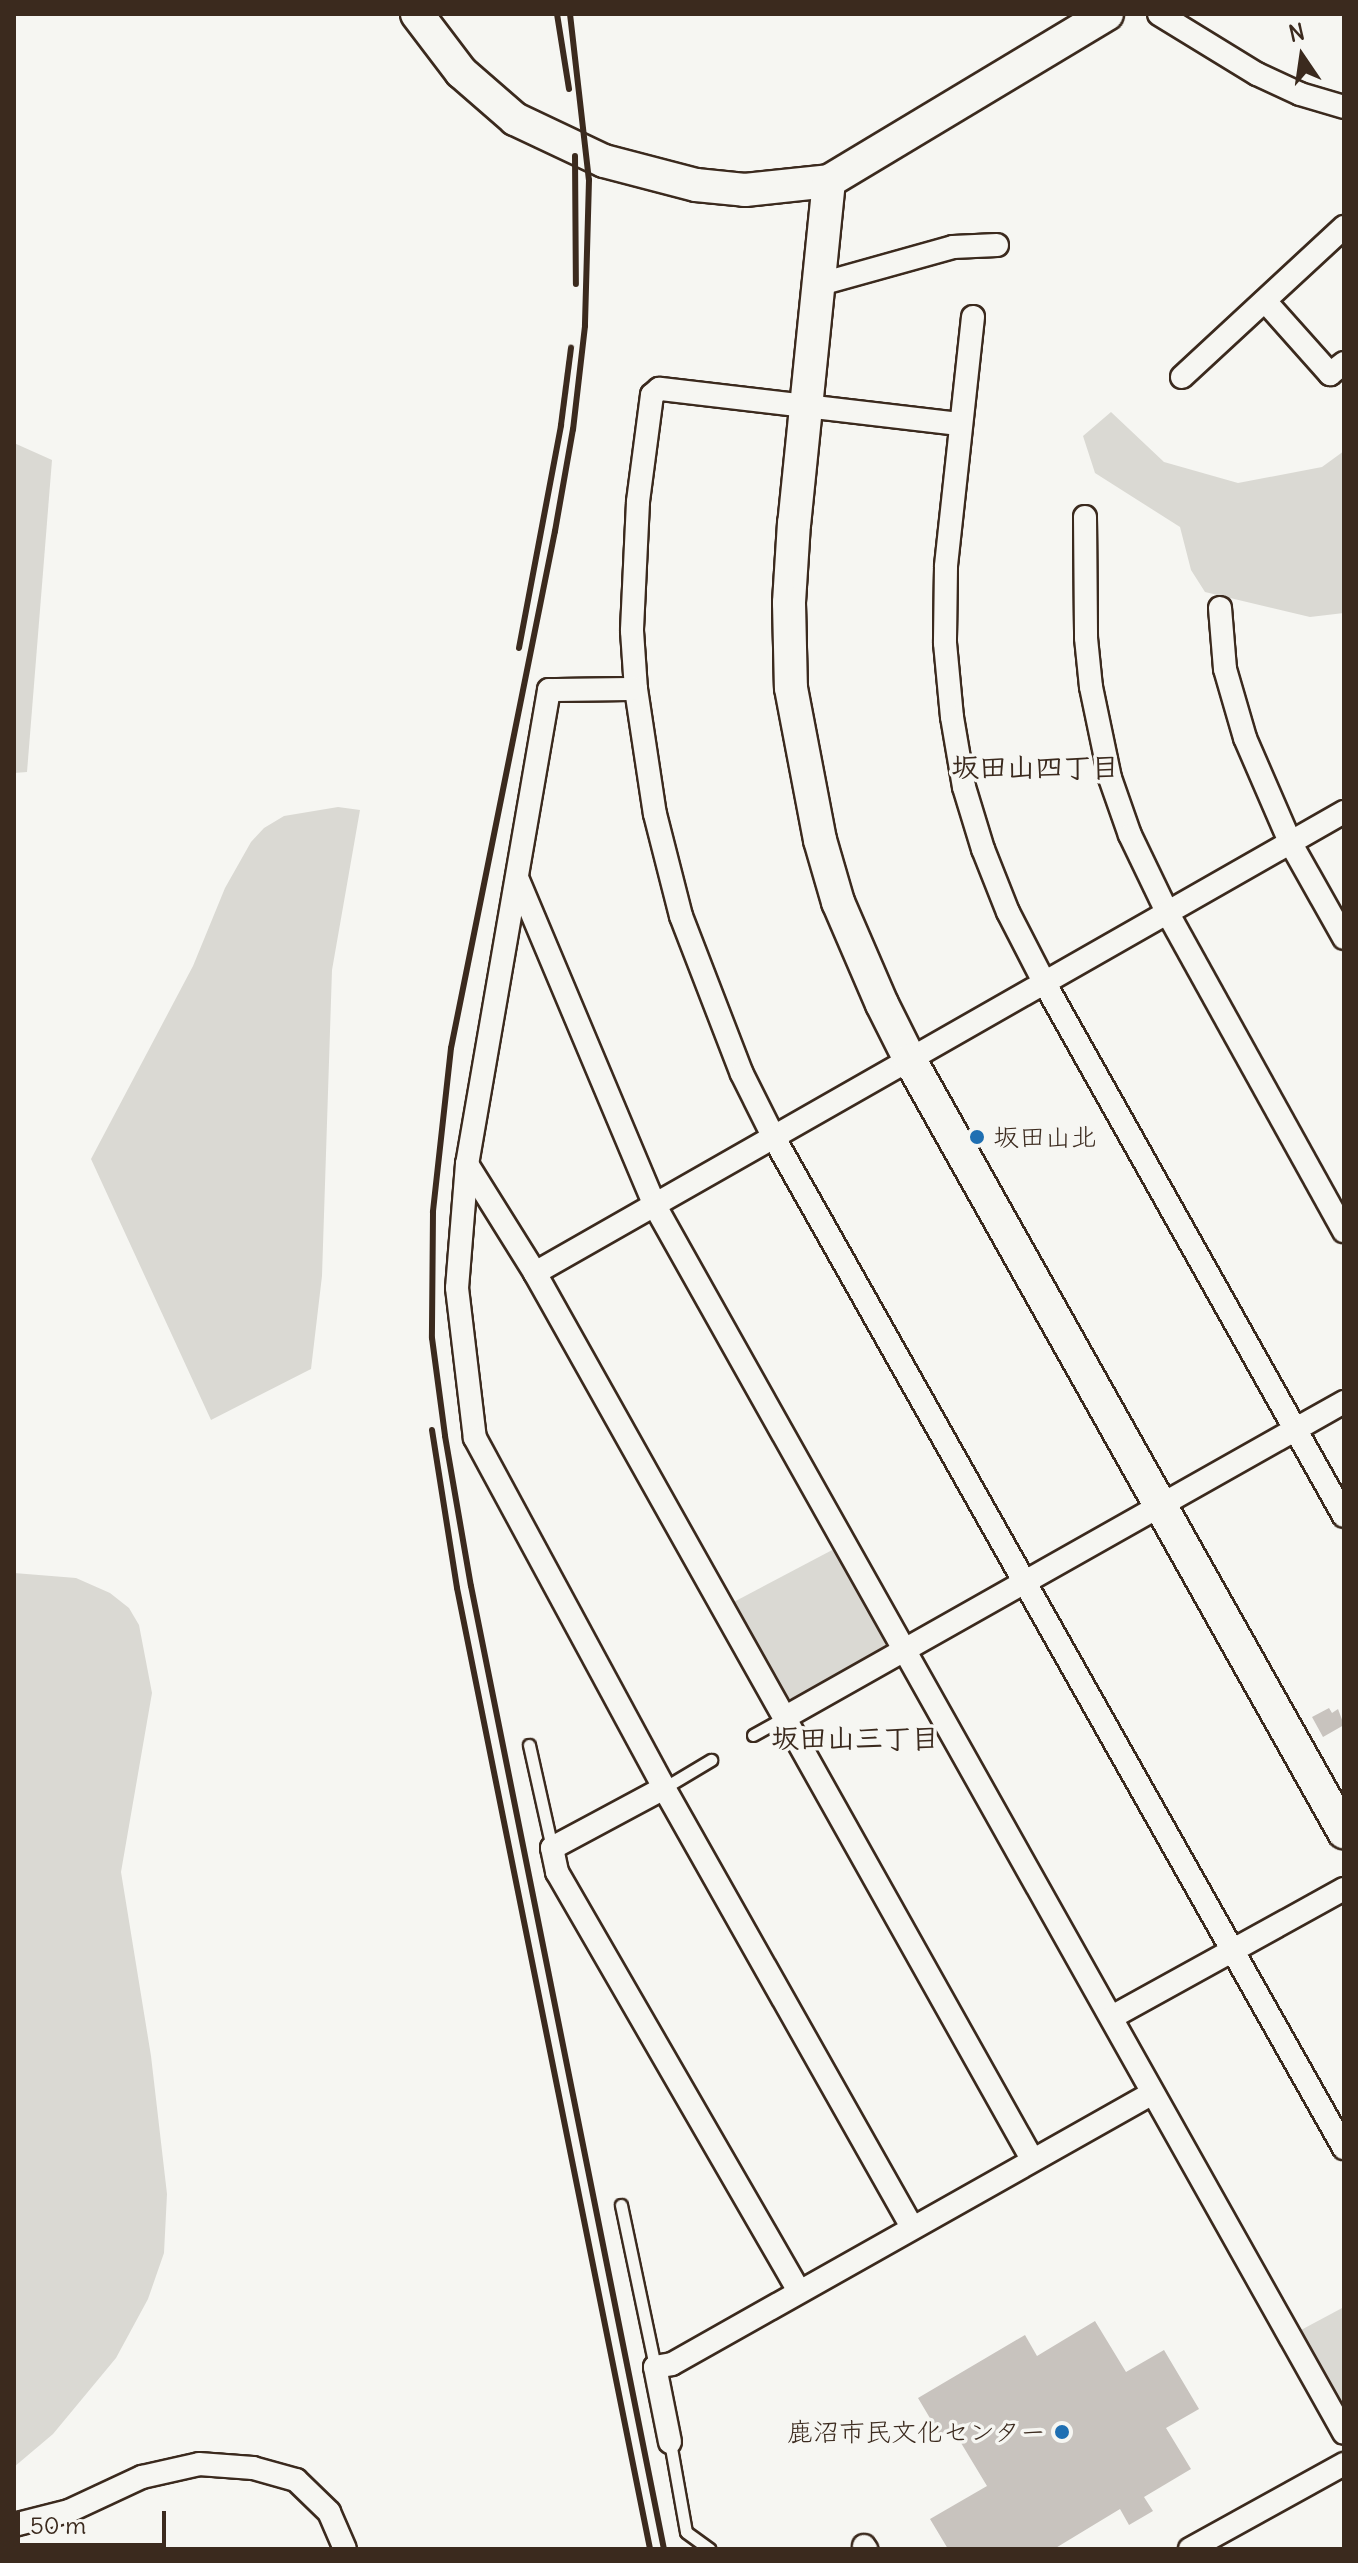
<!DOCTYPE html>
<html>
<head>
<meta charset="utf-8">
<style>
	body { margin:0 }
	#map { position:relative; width:1358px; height:2563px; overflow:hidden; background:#f6f6f2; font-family:Delius,"Klee One",sans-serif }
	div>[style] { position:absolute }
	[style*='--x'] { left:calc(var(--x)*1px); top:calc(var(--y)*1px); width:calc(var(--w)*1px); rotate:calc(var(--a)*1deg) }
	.green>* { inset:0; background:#dad9d3 }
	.building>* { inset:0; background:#c8c3be }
	.roads { filter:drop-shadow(2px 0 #3b2a1e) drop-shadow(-2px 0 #3b2a1e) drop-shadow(0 2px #3b2a1e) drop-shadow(0 -2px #3b2a1e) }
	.lane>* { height:11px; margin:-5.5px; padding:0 5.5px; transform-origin:5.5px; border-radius:5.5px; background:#f6f6f2 }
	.street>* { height:22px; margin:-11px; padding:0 11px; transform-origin:11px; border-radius:11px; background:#f6f6f2 }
	.secondary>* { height:32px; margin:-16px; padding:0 16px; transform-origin:16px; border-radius:16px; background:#f6f6f2 }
	.rail>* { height:6px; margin:-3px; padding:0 3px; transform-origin:3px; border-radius:3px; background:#3b2a1e }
	.dots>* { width:22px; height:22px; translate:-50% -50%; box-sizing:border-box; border:4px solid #f6f6f2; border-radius:50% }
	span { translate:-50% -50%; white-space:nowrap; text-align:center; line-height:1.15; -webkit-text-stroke:7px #f6f6f2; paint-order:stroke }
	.poi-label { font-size:26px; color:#3b2a1e }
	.left { translate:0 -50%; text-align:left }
	.right { translate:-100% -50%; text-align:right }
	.neighbourhood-label { font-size:28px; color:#3b2a1e; font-weight:700 }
	.frame { position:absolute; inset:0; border:16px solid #3b2a1e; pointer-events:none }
	.north { position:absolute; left:1262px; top:16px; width:80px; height:80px; -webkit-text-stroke:6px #f6f6f2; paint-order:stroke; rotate:347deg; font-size:22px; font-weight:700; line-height:32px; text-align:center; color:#3b2a1e }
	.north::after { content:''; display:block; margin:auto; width:28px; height:36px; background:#3b2a1e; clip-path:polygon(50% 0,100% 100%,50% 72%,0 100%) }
	.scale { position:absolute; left:16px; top:2511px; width:150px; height:36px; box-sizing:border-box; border:4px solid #3b2a1e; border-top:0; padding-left:10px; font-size:24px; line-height:28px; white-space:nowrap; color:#3b2a1e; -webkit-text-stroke:6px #f6f6f2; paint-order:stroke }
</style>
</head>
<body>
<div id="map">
	<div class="green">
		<i style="clip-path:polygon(1111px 412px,1164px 462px,1238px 483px,1322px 467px,1344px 451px,1344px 613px,1310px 617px,1205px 592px,1191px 570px,1180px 527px,1095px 473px,1083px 436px)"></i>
		<i style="clip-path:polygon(14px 443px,52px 460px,27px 772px,14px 773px)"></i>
		<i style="clip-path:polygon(338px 807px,360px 810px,332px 970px,322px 1276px,311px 1369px,211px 1420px,91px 1159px,193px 966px,225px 888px,251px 842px,264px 828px,284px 816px)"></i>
		<i style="clip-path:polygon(836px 1548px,884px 1634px,885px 1645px,882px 1651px,801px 1697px,785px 1699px,730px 1604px)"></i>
		<i style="clip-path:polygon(14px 1573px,76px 1578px,110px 1593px,129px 1608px,139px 1625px,152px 1693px,121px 1872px,151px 2056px,167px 2194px,164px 2253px,148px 2299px,116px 2358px,53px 2434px,14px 2467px)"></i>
		<i style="clip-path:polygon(1344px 2307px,1344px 2406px,1301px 2330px)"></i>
	</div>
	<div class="building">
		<i style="clip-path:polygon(1329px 1708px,1332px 1713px,1338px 1709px,1344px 1725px,1323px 1737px,1312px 1717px)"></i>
		<i style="clip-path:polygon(1095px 2321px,1126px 2372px,1164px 2350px,1199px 2409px,1166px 2428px,1191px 2469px,1144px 2497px,1153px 2511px,1129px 2525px,1120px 2509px,1054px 2549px,948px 2549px,930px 2519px,987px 2486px,952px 2428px,940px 2435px,918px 2398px,1025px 2335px,1037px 2356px)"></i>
	</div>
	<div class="roads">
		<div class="lane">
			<i style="--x:753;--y:1735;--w:35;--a:-29"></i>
			<i style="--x:529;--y:1745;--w:106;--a:77.4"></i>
			<i style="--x:664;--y:1788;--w:55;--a:-30.8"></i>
			<i style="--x:621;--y:2205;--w:166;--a:78.1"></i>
			<i style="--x:670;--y:2442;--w:91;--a:79.9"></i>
			<i style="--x:686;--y:2532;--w:29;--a:36"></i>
		</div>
		<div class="street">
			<i style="--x:1159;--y:14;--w:115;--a:31.5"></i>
			<i style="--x:1257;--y:74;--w:47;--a:24.9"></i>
			<i style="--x:1300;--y:94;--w:46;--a:16.5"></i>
			<i style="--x:817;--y:285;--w:141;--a:-15.6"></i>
			<i style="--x:953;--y:247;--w:44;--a:-2.6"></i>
			<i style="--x:1265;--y:301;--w:98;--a:48.3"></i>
			<i style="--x:1330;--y:374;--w:18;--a:-38"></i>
			<i style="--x:973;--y:317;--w:251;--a:96.2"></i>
			<i style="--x:946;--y:567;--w:76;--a:90.8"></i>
			<i style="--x:945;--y:643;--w:74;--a:84.6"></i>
			<i style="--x:952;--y:717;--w:71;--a:80.3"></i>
			<i style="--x:964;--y:787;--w:65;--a:73"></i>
			<i style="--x:983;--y:849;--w:68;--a:68.4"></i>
			<i style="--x:1008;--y:912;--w:81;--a:62.8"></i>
			<i style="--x:1045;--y:984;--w:610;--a:60.66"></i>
			<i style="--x:1182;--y:377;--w:221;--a:-42.8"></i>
			<i style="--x:959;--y:424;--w:302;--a:-173.3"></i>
			<i style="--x:659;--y:389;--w:9;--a:139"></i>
			<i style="--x:652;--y:395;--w:108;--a:97.5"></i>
			<i style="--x:638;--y:502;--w:129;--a:92.7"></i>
			<i style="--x:632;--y:631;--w:58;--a:86.1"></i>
			<i style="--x:636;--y:689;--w:126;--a:81.4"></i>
			<i style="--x:655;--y:814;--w:105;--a:75.7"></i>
			<i style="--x:681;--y:916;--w:169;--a:68.9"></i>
			<i style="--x:742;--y:1074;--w:72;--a:63.4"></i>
			<i style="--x:774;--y:1138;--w:1160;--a:60.56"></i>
			<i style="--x:1085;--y:517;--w:121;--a:89.5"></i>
			<i style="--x:1086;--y:638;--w:49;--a:84.2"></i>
			<i style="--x:1091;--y:687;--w:93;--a:78.2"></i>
			<i style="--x:1110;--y:778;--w:60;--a:70.7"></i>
			<i style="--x:1130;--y:835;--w:85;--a:64.3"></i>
			<i style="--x:1167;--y:912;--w:365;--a:61"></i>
			<i style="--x:1220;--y:608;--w:61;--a:85.3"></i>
			<i style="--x:1225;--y:669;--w:72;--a:73.8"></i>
			<i style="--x:1245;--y:738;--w:113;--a:66.6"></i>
			<i style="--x:1290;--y:842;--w:110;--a:60.6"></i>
			<i style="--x:636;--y:689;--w:87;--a:179.3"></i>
			<i style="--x:549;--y:690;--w:481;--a:99.8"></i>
			<i style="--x:467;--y:1164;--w:124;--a:94.6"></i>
			<i style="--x:457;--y:1288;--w:151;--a:83.2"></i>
			<i style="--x:475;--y:1438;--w:398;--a:61.6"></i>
			<i style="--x:664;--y:1788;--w:504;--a:60.54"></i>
			<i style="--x:518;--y:880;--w:354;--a:67.2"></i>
			<i style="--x:655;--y:1206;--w:1407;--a:60.68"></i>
			<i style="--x:467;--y:1164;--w:128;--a:58"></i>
			<i style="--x:535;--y:1273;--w:1016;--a:60.71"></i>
			<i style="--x:535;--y:1273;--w:931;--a:-29.68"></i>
			<i style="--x:784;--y:1718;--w:643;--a:-29.44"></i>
			<i style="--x:664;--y:1788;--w:127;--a:151.8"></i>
			<i style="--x:552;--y:1848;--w:25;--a:78"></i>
			<i style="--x:557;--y:1872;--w:482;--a:60"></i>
			<i style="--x:1112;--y:2017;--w:265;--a:-28.9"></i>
			<i style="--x:670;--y:2442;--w:76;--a:-101.3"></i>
			<i style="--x:655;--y:2367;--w:17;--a:-10"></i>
			<i style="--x:672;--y:2364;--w:550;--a:-29.41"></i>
			<i style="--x:14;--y:2525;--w:57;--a:-14.3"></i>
			<i style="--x:69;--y:2511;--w:81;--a:-25"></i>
			<i style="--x:142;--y:2477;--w:58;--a:-12.8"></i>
			<i style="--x:199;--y:2464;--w:54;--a:4.2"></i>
			<i style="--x:253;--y:2468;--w:45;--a:15.6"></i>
			<i style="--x:296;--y:2480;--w:46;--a:44.1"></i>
			<i style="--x:329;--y:2512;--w:40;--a:66.6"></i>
			<i style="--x:864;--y:2546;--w:4;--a:56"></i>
			<i style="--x:1190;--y:2549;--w:176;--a:-28.9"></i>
		</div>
		<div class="secondary">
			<i style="--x:417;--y:14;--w:73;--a:52.8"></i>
			<i style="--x:461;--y:72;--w:72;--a:41"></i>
			<i style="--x:515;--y:119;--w:98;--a:25.3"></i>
			<i style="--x:604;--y:161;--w:95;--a:14.6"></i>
			<i style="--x:696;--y:185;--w:49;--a:5.8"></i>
			<i style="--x:745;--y:190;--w:84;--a:-6.1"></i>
			<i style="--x:1107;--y:14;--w:324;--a:149"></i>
			<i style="--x:829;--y:181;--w:344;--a:95.8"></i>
			<i style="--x:794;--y:523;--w:80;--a:93.6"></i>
			<i style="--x:789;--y:603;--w:85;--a:88.7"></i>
			<i style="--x:791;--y:688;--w:155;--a:79.2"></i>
			<i style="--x:820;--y:840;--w:65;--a:73.8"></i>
			<i style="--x:838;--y:902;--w:111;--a:66.7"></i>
			<i style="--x:882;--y:1004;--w:63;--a:63.4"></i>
			<i style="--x:910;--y:1060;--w:886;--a:60.66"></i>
		</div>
	</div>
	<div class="rail">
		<i style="--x:557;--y:14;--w:76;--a:80.9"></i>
		<i style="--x:570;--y:14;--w:167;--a:83.5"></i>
		<i style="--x:589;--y:180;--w:146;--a:91.6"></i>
		<i style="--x:585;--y:326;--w:104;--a:96.6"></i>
		<i style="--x:573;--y:429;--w:104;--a:100"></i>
		<i style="--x:555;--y:531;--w:527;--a:101.37"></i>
		<i style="--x:451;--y:1048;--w:165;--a:96.3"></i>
		<i style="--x:433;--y:1212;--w:126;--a:90.5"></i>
		<i style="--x:432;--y:1338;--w:99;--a:82.4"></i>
		<i style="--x:445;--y:1436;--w:152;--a:80.2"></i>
		<i style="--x:471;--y:1586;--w:982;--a:78.67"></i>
		<i style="--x:575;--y:156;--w:128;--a:89.6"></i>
		<i style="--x:519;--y:648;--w:227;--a:-79.3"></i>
		<i style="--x:561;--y:425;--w:78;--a:-82.6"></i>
		<i style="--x:432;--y:1430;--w:160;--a:81"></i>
		<i style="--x:457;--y:1588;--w:980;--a:78.64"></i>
	</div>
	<div class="dots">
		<i style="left:977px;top:1137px;background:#1f6fb2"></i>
		<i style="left:1062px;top:2432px;background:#1f6fb2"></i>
	</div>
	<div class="poi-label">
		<span class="left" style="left:993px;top:1137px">坂田山北</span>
		<span class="right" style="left:1046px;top:2432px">鹿沼市民文化センター</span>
	</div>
	<div class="neighbourhood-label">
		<span style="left:1035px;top:767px">坂田山四丁目</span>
		<span style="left:855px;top:1738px">坂田山三丁目</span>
	</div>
	<div class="frame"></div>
	<div class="north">N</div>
	<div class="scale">50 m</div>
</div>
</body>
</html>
